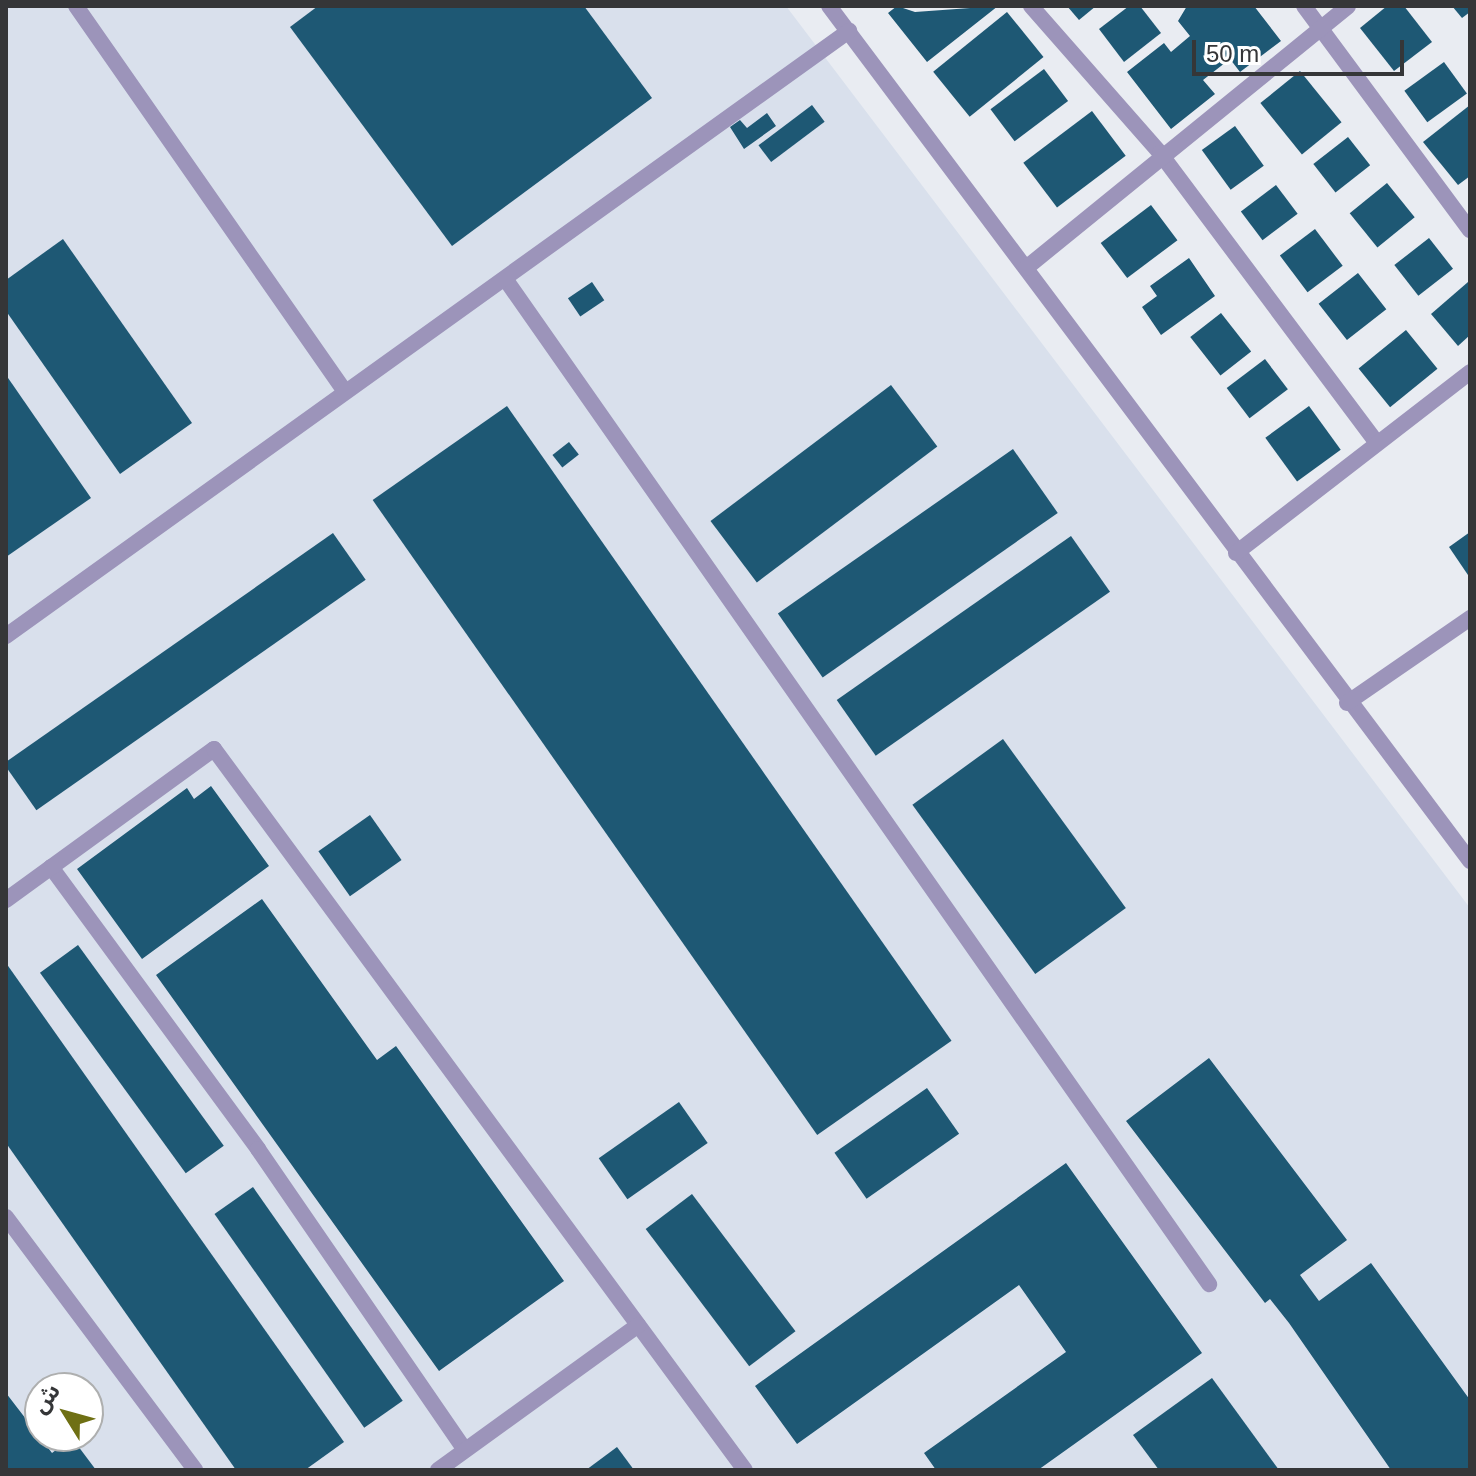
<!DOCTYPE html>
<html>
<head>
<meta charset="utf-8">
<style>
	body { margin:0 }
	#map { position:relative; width:1476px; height:1476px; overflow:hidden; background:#e9ecf2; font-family:Helvetica,"Noto Sans Arabic",sans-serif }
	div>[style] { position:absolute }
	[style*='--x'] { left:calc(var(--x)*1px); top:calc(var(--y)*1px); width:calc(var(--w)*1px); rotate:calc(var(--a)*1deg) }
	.built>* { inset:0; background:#d9e0ec }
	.building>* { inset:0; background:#1e5874; transform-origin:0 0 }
	.service>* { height:16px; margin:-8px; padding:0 8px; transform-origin:8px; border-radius:8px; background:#9c94ba }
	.minor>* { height:16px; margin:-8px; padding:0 8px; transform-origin:8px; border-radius:8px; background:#9c94ba }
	span { translate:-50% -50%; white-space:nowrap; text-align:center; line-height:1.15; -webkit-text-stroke:8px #fff; paint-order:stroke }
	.frame { position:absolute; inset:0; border:8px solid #353638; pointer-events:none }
	.north { position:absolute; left:24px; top:1372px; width:80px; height:80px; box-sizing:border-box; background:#fff; border:2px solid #aeafaf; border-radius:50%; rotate:307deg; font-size:22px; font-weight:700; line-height:32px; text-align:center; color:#353638 }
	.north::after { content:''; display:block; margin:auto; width:28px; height:36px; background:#6f7014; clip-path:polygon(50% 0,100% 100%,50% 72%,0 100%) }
	.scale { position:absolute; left:1192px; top:40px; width:212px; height:36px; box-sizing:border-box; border:4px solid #353638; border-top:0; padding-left:10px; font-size:24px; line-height:28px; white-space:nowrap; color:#353638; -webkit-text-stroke:6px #fff; paint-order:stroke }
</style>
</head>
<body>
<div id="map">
	<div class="built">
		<i style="clip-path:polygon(evenodd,6px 6px,786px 6px,1470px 908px,1470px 1470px,6px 1470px,6px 6px,40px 1388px,88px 1388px,88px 1436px,40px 1436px,40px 1388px)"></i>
	</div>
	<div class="building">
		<i style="clip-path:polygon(318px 6px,584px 6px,652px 98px,452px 246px,290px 27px)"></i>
		<i style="clip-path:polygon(897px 6px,915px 12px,998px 6px,927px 62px,888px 13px)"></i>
		<i style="clip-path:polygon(1067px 6px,1096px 6px,1079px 20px)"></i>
		<i style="clip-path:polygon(1129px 6px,1140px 6px,1161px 33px,1124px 62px,1099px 29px)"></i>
		<i style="clip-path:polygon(1187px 6px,1254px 6px,1281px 41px,1240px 72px,1230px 59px,1203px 80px,1215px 94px,1171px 129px,1127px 72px,1164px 43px,1171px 52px,1190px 36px,1178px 21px)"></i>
		<i style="clip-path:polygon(1387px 6px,1404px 6px,1432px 42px,1394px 71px,1360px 28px)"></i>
		<i style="clip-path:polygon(1452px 6px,1470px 6px,1470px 12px,1462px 18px)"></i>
		<i style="left:1007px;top:12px;width:58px;height:95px;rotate:51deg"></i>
		<i style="left:1444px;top:62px;width:39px;height:49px;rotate:54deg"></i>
		<i style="left:1044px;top:69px;width:40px;height:67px;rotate:53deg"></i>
		<i style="left:1300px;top:71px;width:66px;height:51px;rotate:51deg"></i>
		<i style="left:812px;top:105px;width:21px;height:67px;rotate:53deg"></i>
		<i style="clip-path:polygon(1470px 105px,1470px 176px,1458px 185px,1423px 142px)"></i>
		<i style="left:1092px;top:111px;width:56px;height:86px;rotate:53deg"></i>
		<i style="clip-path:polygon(767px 113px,776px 126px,744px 149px,730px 127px,740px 120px,747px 128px)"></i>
		<i style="left:1235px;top:126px;width:49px;height:41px;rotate:54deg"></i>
		<i style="left:1348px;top:137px;width:36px;height:44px;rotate:52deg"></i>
		<i style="left:1387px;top:183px;width:44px;height:48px;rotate:51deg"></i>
		<i style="left:1276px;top:185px;width:36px;height:44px;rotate:53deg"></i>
		<i style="left:1151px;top:205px;width:44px;height:63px;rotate:53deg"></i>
		<i style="left:1315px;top:229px;width:46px;height:44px;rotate:53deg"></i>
		<i style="left:1429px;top:238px;width:39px;height:44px;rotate:52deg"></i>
		<i style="clip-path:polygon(63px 239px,192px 423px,120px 474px,6px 311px,6px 280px)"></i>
		<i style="clip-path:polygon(1189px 258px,1215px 296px,1161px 335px,1142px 307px,1157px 296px,1150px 286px)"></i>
		<i style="left:1358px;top:273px;width:46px;height:50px;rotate:52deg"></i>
		<i style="left:592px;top:282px;width:22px;height:29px;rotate:56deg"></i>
		<i style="clip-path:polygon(1468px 282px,1470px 335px,1458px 346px,1431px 314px)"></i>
		<i style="left:1221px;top:313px;width:49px;height:39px;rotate:52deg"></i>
		<i style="left:1406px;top:330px;width:50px;height:61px;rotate:51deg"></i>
		<i style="left:1265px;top:359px;width:38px;height:48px;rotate:53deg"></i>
		<i style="clip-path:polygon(6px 375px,91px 498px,6px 557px)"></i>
		<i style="left:891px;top:385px;width:77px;height:226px;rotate:53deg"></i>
		<i style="left:507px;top:406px;width:775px;height:164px;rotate:55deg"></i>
		<i style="left:1309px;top:406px;width:54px;height:54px;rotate:54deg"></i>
		<i style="left:569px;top:442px;width:16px;height:21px;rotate:52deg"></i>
		<i style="left:1013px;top:449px;width:78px;height:287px;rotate:55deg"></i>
		<i style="clip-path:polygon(1470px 532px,1470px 578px,1449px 547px)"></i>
		<i style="left:333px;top:533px;width:57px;height:402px;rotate:55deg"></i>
		<i style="left:1071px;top:536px;width:68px;height:286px;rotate:55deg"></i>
		<i style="left:1003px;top:739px;width:209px;height:112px;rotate:54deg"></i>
		<i style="clip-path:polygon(211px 786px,269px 866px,142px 959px,77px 869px,187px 788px,194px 799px)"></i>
		<i style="left:370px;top:815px;width:55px;height:63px;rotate:55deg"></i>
		<i style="clip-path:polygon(262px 899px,377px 1060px,396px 1046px,564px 1281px,439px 1371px,156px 975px)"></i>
		<i style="left:78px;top:945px;width:248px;height:47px;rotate:54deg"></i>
		<i style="clip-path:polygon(6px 963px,344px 1442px,305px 1470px,236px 1470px,6px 1143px)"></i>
		<i style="clip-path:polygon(1209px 1058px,1347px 1240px,1300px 1275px,1319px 1301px,1371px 1263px,1470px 1400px,1470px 1470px,1391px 1470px,1289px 1323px,1270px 1299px,1265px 1303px,1126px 1121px)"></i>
		<i style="left:927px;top:1088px;width:56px;height:113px;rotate:55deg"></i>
		<i style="left:679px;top:1102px;width:50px;height:98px;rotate:55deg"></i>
		<i style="clip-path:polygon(1066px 1163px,1202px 1353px,1038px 1470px,936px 1470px,924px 1453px,1066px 1352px,1019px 1285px,797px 1444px,755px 1386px)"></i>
		<i style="left:253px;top:1187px;width:261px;height:47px;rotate:55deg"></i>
		<i style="left:692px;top:1194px;width:172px;height:58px;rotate:53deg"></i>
		<i style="clip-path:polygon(1212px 1378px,1279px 1470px,1159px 1470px,1133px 1435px)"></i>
		<i style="clip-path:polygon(6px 1393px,52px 1453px,72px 1438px,96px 1470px,6px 1470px)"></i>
		<i style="clip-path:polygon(617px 1447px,634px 1470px,586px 1470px)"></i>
	</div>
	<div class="service">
		<i style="--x:76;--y:6;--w:468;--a:55.1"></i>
		<i style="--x:506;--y:280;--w:1226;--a:55"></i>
		<i style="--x:51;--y:867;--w:350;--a:53.7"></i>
		<i style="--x:258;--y:1149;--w:365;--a:55.5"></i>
		<i style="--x:6;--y:900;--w:257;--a:-36"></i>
		<i style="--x:214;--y:749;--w:895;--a:53.63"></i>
		<i style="--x:6;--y:1217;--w:316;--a:53.2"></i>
		<i style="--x:438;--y:1470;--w:247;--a:-35.9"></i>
	</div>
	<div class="minor">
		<i style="--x:829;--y:6;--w:1069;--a:53.14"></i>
		<i style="--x:1031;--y:6;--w:196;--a:48.7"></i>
		<i style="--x:1160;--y:153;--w:357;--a:53.2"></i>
		<i style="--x:1304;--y:6;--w:279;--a:53.5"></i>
		<i style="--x:1026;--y:268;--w:415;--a:-39.1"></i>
		<i style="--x:1236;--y:553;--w:296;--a:-37.7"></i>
		<i style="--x:6;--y:636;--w:1038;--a:-35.67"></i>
		<i style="--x:1347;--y:703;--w:150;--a:-34.6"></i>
	</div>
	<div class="frame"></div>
	<div class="north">ش</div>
	<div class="scale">50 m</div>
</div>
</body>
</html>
